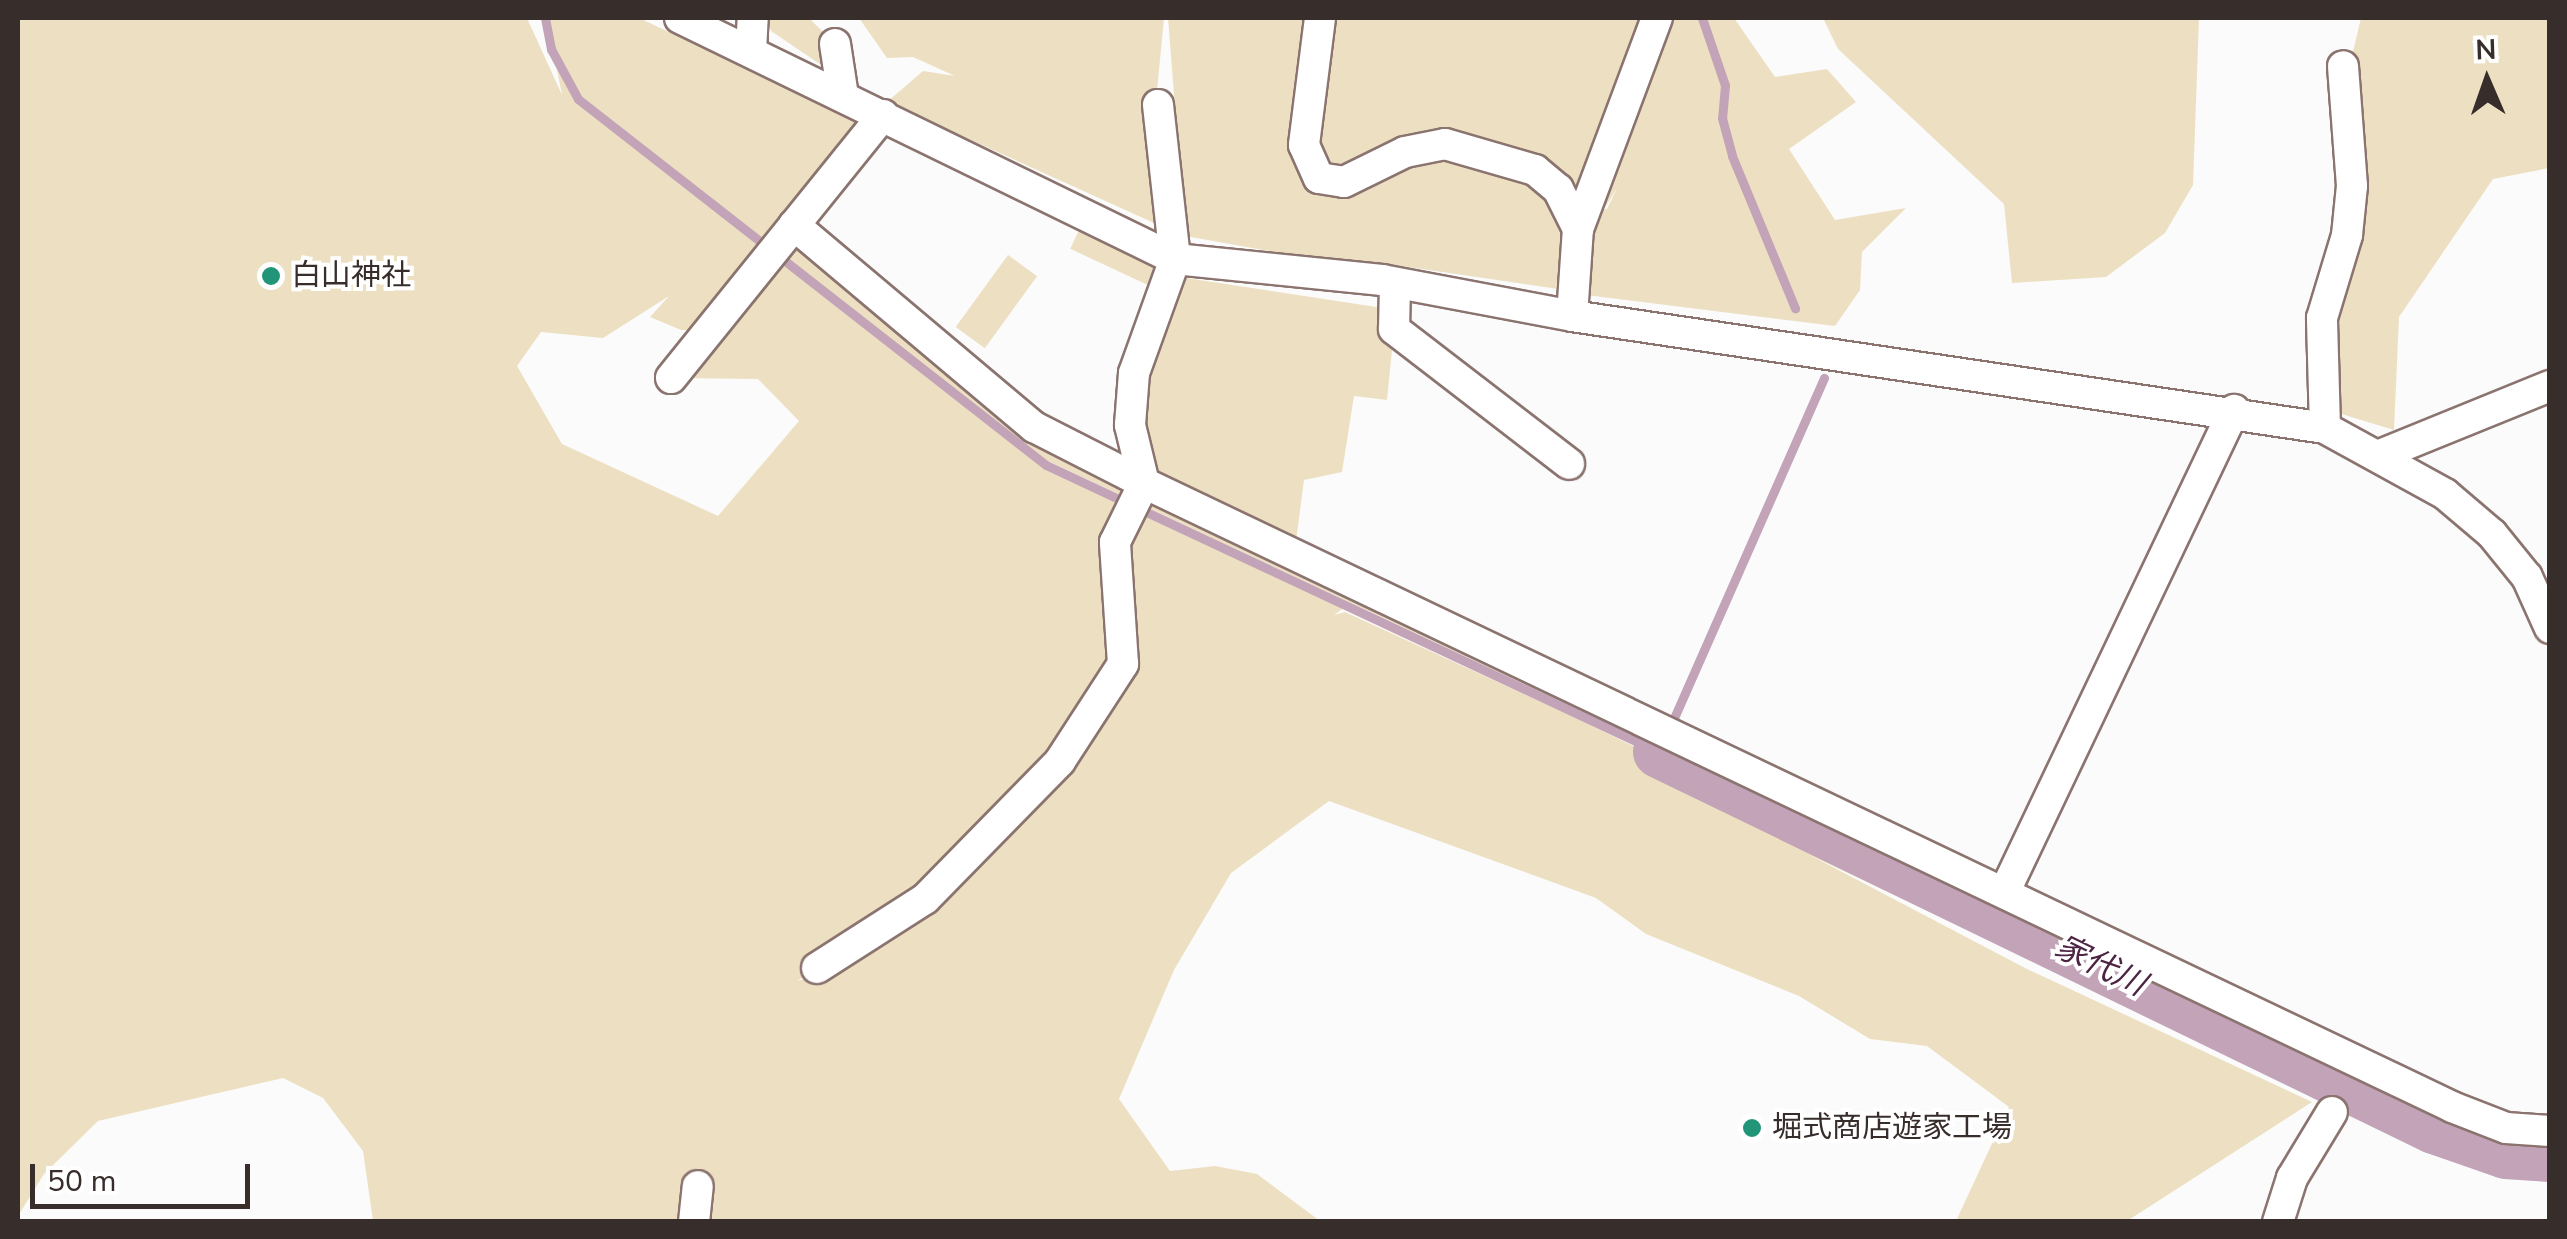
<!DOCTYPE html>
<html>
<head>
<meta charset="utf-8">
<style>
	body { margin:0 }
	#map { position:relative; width:2567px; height:1239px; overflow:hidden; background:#fbfbfb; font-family:"Nunito Sans","Noto Sans JP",sans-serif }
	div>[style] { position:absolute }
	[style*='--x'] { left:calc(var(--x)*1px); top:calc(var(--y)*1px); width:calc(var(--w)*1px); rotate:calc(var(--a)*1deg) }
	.green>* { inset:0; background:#ede0c2; transform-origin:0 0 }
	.stream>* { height:9px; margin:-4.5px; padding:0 4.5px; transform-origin:4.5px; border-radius:4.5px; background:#c2a3b8 }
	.river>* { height:52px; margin:-26px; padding:0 26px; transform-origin:26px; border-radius:26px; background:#c2a3b8 }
	.roads { filter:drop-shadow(2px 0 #8b746f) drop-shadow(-2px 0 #8b746f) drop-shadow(0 2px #8b746f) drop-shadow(0 -2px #8b746f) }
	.street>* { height:30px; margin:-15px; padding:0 15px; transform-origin:15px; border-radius:15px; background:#fff }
	.dots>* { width:28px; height:28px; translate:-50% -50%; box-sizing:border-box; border:5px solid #fff; border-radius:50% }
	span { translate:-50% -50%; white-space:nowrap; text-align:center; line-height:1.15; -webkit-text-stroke:8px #fff; paint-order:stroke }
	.poi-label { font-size:30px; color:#372d2b }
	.left { translate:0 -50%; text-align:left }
	.water-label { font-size:32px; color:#4d2443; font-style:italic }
	.frame { position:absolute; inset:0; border:20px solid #372d2b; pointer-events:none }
	.north { position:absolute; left:2437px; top:30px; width:100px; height:100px; -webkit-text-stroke:8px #fff; paint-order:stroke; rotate:358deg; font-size:28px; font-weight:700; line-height:40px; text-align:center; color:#372d2b }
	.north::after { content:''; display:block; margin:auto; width:35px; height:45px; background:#372d2b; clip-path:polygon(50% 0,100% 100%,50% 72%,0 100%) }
	.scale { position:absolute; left:30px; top:1164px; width:220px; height:45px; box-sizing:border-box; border:5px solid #372d2b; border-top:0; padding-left:12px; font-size:30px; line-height:35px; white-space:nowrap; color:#372d2b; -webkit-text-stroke:8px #fff; paint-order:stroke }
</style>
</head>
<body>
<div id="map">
	<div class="green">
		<i style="clip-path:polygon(evenodd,18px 18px,527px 18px,562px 95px,547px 18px,639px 18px,862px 123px,793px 218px,1044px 434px,2211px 993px,2550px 1132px,2549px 1170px,2496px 1166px,2393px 1132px,1808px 854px,2025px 968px,2312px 1102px,2127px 1221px,1956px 1221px,2009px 1107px,1927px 1046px,1870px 1039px,1799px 996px,1646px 934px,1596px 898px,1329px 801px,1231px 873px,1174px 970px,1119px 1099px,1170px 1171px,1215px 1166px,1257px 1174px,1320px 1221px,373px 1221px,363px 1151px,323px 1098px,283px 1078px,98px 1121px,44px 1174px,18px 1216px,18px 18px,669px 296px,650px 317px,681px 330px,708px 330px,671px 378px,758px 379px,799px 421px,718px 516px,562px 444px,517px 366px,541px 332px,603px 338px,669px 296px,18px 18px,1022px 449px,1624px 731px,1680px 778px,1643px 751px,1572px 716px,1345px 612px,1334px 615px,1345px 607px,1047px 470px,1022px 449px,18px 18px,1097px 712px,1004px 841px,836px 970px,797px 981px,890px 921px,1097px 712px)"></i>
		<i style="clip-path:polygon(767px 18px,811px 20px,835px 44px,833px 73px,771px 31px)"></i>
		<i style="clip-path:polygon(859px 18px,1164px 18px,1157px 91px,1165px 228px,887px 102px,923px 71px,955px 76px,913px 57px,887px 58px)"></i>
		<i style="clip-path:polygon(1168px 18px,1734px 18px,1775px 77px,1827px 69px,1856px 102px,1789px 149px,1835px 220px,1906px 208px,1862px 252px,1860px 290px,1835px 326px,1578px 294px,1592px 212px,1607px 209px,1617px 188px,1606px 206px,1563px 212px,1567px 233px,1558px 289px,1388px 264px,1326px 261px,1185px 236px)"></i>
		<i style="clip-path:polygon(1823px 18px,2199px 18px,2193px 185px,2165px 233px,2106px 277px,2012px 283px,2004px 204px,1838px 49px)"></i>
		<i style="clip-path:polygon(2361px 18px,2549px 18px,2549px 168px,2493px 179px,2399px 317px,2394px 430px,2325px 409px,2351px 60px)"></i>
		<i style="left:1080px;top:228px;width:85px;height:23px;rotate:25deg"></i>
		<i style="left:1008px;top:255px;width:36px;height:89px;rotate:36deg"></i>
		<i style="clip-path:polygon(1186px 278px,1396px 310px,1387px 400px,1354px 396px,1342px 472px,1304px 480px,1295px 549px,1144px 483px,1144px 368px,1174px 288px)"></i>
	</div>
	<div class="stream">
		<i style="--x:545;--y:18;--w:32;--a:79"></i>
		<i style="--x:551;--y:49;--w:57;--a:61.6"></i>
		<i style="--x:578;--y:99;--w:594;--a:38.03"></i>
		<i style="--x:1046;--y:465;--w:677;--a:25.09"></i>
		<i style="--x:1659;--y:752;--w:409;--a:-66.2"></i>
		<i style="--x:1702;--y:18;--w:71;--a:71.1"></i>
		<i style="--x:1725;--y:85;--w:33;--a:95"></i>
		<i style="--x:1722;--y:118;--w:39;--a:75"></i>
		<i style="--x:1732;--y:156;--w:165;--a:67.5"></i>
	</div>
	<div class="river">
		<i style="--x:1659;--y:752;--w:861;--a:25.88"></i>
		<i style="--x:2434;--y:1128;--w:76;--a:19.1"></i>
		<i style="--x:2506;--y:1153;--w:44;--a:3.9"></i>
	</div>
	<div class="roads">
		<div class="street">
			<i style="--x:680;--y:18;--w:551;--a:25.96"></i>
			<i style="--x:1175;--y:259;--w:208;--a:5.8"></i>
			<i style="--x:1382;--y:280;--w:193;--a:10.7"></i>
			<i style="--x:1572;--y:316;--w:761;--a:8.46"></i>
			<i style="--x:2325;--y:428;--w:137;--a:28.8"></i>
			<i style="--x:2445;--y:494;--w:62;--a:40.4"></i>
			<i style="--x:2492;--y:534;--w:55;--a:50.9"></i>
			<i style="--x:2527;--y:577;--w:56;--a:65.7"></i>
			<i style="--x:1320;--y:18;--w:128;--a:97.2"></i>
			<i style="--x:1304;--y:145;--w:36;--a:66"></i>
			<i style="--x:1319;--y:178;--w:25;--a:9"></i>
			<i style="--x:1344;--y:182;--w:68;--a:-26.2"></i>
			<i style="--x:1405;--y:152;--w:41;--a:-11.3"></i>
			<i style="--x:1445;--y:144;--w:94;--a:16.1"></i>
			<i style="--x:1535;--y:170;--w:30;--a:40"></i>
			<i style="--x:1558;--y:189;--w:45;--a:63.4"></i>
			<i style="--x:835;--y:44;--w:53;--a:81.3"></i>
			<i style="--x:751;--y:51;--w:33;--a:-87"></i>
			<i style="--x:794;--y:225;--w:314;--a:40.1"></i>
			<i style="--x:1034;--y:427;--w:123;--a:27"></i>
			<i style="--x:1144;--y:483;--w:1449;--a:25.5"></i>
			<i style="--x:2452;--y:1107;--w:58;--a:21.3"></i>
			<i style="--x:2506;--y:1128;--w:44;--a:3.9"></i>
			<i style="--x:1395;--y:283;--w:46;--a:91.2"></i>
			<i style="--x:1394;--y:329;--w:221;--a:37.6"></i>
			<i style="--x:1572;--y:316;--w:87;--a:-86.1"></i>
			<i style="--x:1578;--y:229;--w:225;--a:-69.5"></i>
			<i style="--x:671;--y:378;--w:338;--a:-51.1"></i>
			<i style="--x:2325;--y:428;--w:110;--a:-91.6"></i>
			<i style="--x:2322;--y:318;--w:87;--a:-73.2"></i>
			<i style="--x:2347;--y:235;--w:49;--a:-84.2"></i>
			<i style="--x:2352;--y:186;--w:120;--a:-94.3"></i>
			<i style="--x:2380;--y:455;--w:183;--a:-22.1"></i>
			<i style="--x:2005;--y:891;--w:533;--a:-64.54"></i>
			<i style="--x:817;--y:968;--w:128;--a:-32.6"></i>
			<i style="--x:925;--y:899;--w:193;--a:-45.6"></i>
			<i style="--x:1060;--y:761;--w:116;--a:-57"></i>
			<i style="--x:1123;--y:664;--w:122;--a:-93.8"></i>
			<i style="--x:1115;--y:542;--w:66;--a:-63.8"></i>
			<i style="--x:1144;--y:483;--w:60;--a:-103.6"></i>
			<i style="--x:1130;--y:425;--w:52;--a:-85.6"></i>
			<i style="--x:1134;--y:373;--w:121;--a:-70.2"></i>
			<i style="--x:1175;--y:259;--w:155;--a:-96.3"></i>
			<i style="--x:694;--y:1222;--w:36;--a:-84"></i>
			<i style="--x:2278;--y:1222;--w:46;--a:-72.3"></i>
			<i style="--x:2292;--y:1178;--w:77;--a:-58.8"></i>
		</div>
	</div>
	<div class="dots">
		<i style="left:271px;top:276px;background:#229477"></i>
		<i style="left:1752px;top:1128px;background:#229477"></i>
	</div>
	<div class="poi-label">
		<span class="left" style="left:291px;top:276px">白山神社</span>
		<span class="left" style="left:1772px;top:1128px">堀式商店遊家工場</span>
	</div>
	<div class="water-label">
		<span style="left:2100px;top:966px;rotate:26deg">家代川</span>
	</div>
	<div class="frame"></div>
	<div class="north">N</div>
	<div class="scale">50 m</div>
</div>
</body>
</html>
